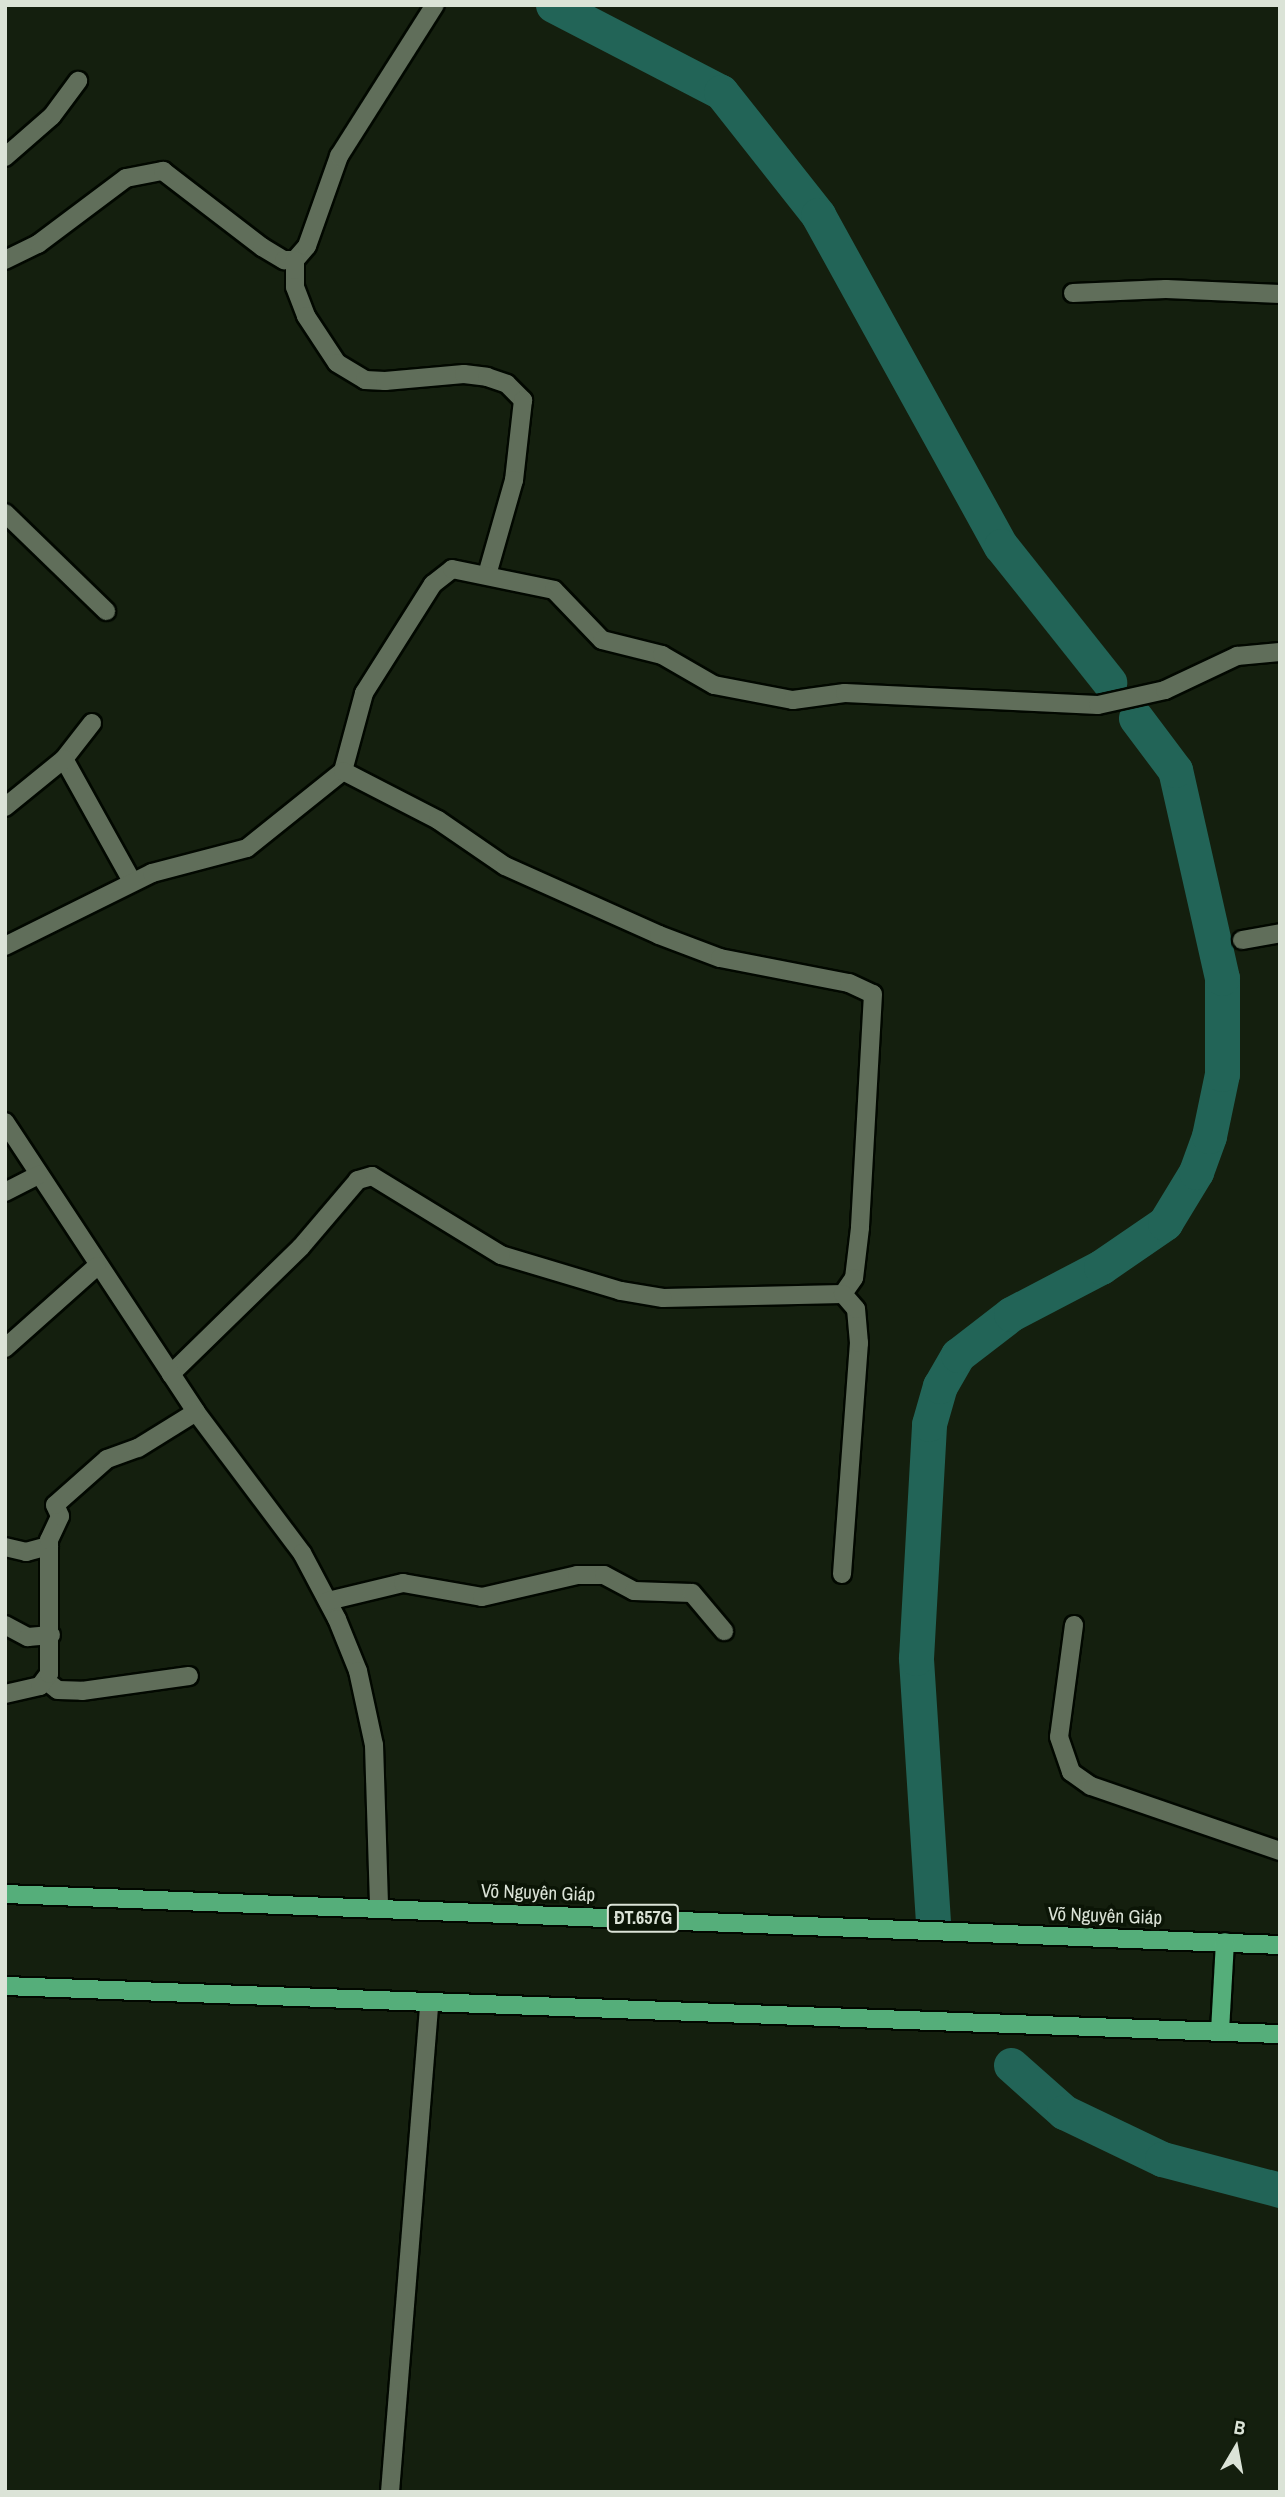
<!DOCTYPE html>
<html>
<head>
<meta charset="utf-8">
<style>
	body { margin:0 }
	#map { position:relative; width:1285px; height:2497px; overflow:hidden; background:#141f0e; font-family:"Archivo Narrow",sans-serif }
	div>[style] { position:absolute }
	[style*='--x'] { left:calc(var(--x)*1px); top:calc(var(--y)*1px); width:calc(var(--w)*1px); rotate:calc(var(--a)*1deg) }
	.river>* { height:35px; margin:-17.5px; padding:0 17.5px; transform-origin:17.5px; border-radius:17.5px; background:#226457 }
	.roads { filter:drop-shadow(2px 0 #020800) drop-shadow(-2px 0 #020800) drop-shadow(0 2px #020800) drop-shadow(0 -2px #020800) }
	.street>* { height:18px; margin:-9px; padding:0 9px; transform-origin:9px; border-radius:9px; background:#606e5a }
	.primary>* { height:18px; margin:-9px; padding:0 9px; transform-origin:9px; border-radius:9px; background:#55ae7a }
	span { translate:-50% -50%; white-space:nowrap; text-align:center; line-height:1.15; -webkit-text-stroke:7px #0b1506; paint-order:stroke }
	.shield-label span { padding:2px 5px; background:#0b1506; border:2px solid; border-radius:5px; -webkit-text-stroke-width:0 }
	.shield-label { font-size:18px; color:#dbe3d7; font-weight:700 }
	.street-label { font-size:19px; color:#dbe3d7 }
	.frame { position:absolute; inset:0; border:7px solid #dbe3d7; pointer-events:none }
	.north { position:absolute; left:1201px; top:2413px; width:70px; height:70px; -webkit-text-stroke:5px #0b1506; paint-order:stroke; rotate:10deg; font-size:19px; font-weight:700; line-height:28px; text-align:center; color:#dbe3d7 }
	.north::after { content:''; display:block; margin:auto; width:24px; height:32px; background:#dbe3d7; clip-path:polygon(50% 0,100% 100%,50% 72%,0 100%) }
</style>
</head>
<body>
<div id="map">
	<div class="river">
		<i style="--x:553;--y:5;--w:189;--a:27.4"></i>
		<i style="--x:721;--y:92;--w:157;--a:51.7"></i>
		<i style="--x:818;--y:215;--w:378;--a:61.1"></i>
		<i style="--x:1001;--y:546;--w:174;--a:51.5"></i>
		<i style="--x:933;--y:1922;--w:265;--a:-93.7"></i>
		<i style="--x:916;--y:1658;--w:234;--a:-86.8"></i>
		<i style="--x:929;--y:1424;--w:40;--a:-74"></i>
		<i style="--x:940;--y:1386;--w:36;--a:-60"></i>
		<i style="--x:958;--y:1355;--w:67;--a:-37.7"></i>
		<i style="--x:1011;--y:1314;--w:102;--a:-27.6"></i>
		<i style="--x:1101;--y:1267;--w:78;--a:-34.5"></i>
		<i style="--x:1165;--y:1223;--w:60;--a:-58.7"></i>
		<i style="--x:1196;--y:1172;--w:38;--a:-70"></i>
		<i style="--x:1209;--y:1136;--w:63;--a:-78.2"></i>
		<i style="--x:1222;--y:1074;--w:96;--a:-90"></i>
		<i style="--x:1222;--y:978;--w:213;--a:-102.7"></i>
		<i style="--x:1175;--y:770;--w:65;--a:-126.9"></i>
		<i style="--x:1011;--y:2065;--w:71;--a:41.6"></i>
		<i style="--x:1064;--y:2112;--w:109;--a:25.6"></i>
		<i style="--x:1162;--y:2159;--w:122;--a:14.7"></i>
	</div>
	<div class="roads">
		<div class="street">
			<i style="--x:5;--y:157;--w:62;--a:-41.1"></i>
			<i style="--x:52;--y:116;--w:44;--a:-53.4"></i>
			<i style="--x:5;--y:260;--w:37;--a:-26"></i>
			<i style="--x:38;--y:244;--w:110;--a:-36.9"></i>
			<i style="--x:126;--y:178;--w:38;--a:-11"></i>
			<i style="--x:163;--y:171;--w:125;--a:37.5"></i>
			<i style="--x:262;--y:247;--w:26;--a:31"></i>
			<i style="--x:284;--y:260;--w:11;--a:0"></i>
			<i style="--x:295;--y:260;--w:18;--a:-49"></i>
			<i style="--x:307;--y:246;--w:96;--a:-70.4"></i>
			<i style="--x:339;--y:156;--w:179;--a:-57.6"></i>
			<i style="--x:295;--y:260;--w:27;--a:90"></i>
			<i style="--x:295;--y:287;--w:31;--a:69"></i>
			<i style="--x:306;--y:316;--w:56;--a:56.6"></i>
			<i style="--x:337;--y:363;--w:33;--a:31"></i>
			<i style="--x:365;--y:380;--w:20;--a:3"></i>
			<i style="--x:385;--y:381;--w:79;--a:-5.1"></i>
			<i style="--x:464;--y:374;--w:23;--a:7"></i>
			<i style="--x:487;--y:377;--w:21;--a:19"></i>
			<i style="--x:507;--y:384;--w:23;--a:45"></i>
			<i style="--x:523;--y:400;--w:81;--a:96.4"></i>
			<i style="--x:514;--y:480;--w:99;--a:105.9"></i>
			<i style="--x:1073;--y:293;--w:93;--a:-2.5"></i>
			<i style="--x:1166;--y:289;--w:114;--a:2.5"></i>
			<i style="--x:5;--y:513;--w:141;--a:44.1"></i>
			<i style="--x:92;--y:723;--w:46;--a:127.9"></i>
			<i style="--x:64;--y:759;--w:140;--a:60.9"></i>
			<i style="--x:343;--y:771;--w:81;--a:-74.9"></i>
			<i style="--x:364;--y:693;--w:129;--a:-57.7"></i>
			<i style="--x:433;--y:584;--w:24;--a:-38"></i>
			<i style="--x:452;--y:569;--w:104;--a:11.6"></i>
			<i style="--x:554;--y:590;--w:69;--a:46.2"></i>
			<i style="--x:602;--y:640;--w:62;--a:14"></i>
			<i style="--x:662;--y:655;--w:60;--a:30"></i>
			<i style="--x:714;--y:685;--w:80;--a:10.8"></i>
			<i style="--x:793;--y:700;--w:52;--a:-7.7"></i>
			<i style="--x:845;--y:693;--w:253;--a:2.7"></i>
			<i style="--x:1098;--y:705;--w:69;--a:-12.6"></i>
			<i style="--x:1165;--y:690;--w:80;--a:-25.3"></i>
			<i style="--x:1237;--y:656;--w:43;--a:-5.3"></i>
			<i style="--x:5;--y:807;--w:76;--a:-39.1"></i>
			<i style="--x:1242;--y:940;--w:39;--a:-10"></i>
			<i style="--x:5;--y:946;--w:164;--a:-26.4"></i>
			<i style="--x:152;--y:873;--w:98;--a:-14.7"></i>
			<i style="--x:247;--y:848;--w:123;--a:-38.7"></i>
			<i style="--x:343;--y:771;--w:107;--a:27.3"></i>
			<i style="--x:438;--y:820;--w:81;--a:34.5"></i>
			<i style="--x:505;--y:866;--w:169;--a:24.1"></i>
			<i style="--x:659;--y:935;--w:65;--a:20.7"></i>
			<i style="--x:720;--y:958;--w:131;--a:11"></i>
			<i style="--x:849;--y:983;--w:26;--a:25"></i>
			<i style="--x:873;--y:994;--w:234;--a:93.2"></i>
			<i style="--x:860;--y:1228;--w:50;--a:96.8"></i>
			<i style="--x:854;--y:1278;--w:19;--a:125"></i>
			<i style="--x:843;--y:1294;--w:180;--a:178.7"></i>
			<i style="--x:663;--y:1298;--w:43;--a:-170.5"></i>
			<i style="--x:621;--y:1291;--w:125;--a:-163.3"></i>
			<i style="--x:501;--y:1255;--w:151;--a:-148.5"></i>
			<i style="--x:372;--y:1176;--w:15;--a:164"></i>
			<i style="--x:358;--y:1180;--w:88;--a:130.4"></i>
			<i style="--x:301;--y:1247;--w:182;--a:135.7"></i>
			<i style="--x:5;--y:1122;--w:347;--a:56.6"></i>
			<i style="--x:196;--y:1412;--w:176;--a:53.1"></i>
			<i style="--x:302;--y:1553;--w:75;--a:62.1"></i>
			<i style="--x:337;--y:1619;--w:56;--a:68"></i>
			<i style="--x:358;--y:1671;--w:76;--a:77.8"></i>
			<i style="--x:374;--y:1745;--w:163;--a:88.2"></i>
			<i style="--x:5;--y:1192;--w:38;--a:-27"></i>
			<i style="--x:5;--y:1348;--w:123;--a:-41.7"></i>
			<i style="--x:5;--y:1547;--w:22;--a:13"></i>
			<i style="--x:26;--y:1552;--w:24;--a:-15"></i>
			<i style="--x:842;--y:1574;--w:232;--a:-85.8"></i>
			<i style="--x:859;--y:1343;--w:34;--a:-95"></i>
			<i style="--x:856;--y:1309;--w:20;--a:-131"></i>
			<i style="--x:328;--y:1601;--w:77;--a:-13.5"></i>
			<i style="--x:403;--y:1583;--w:80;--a:10"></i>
			<i style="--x:482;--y:1597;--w:98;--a:-13"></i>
			<i style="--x:577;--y:1575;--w:27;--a:0"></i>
			<i style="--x:604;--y:1575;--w:34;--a:28"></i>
			<i style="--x:634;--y:1591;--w:58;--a:2"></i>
			<i style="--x:692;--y:1593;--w:50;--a:49.9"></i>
			<i style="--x:5;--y:1625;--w:26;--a:28"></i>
			<i style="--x:28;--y:1637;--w:23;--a:-5"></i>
			<i style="--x:1074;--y:1625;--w:113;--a:97.6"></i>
			<i style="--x:1059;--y:1737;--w:37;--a:71"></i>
			<i style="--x:1071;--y:1772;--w:24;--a:35"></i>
			<i style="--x:1091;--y:1786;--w:200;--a:19"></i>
			<i style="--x:45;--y:1680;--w:16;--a:38"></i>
			<i style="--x:58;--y:1690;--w:24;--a:2"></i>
			<i style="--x:82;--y:1691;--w:108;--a:-8"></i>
			<i style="--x:5;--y:1694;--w:36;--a:-13"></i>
			<i style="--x:40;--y:1686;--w:15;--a:-53"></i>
			<i style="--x:49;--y:1674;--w:134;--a:-90"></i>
			<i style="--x:49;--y:1540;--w:26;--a:-65"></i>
			<i style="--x:60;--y:1516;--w:12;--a:-114"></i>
			<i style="--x:55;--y:1505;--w:69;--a:-41.5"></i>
			<i style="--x:107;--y:1459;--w:33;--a:-20"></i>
			<i style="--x:138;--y:1448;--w:68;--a:-31.8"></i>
			<i style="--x:390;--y:2492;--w:491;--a:-85.4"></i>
		</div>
		<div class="primary">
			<i style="--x:5;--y:1894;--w:1276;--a:2.29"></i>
			<i style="--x:5;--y:1986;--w:1276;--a:2.16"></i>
			<i style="--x:1220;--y:2031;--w:89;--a:-86.8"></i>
		</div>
	</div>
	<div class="shield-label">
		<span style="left:643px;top:1918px">ĐT.657G</span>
	</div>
	<div class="street-label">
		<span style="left:538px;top:1893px;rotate:2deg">Võ Nguyên Giáp</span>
		<span style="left:1105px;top:1916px;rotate:2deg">Võ Nguyên Giáp</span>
	</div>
	<div class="frame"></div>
	<div class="north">B</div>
</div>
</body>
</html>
